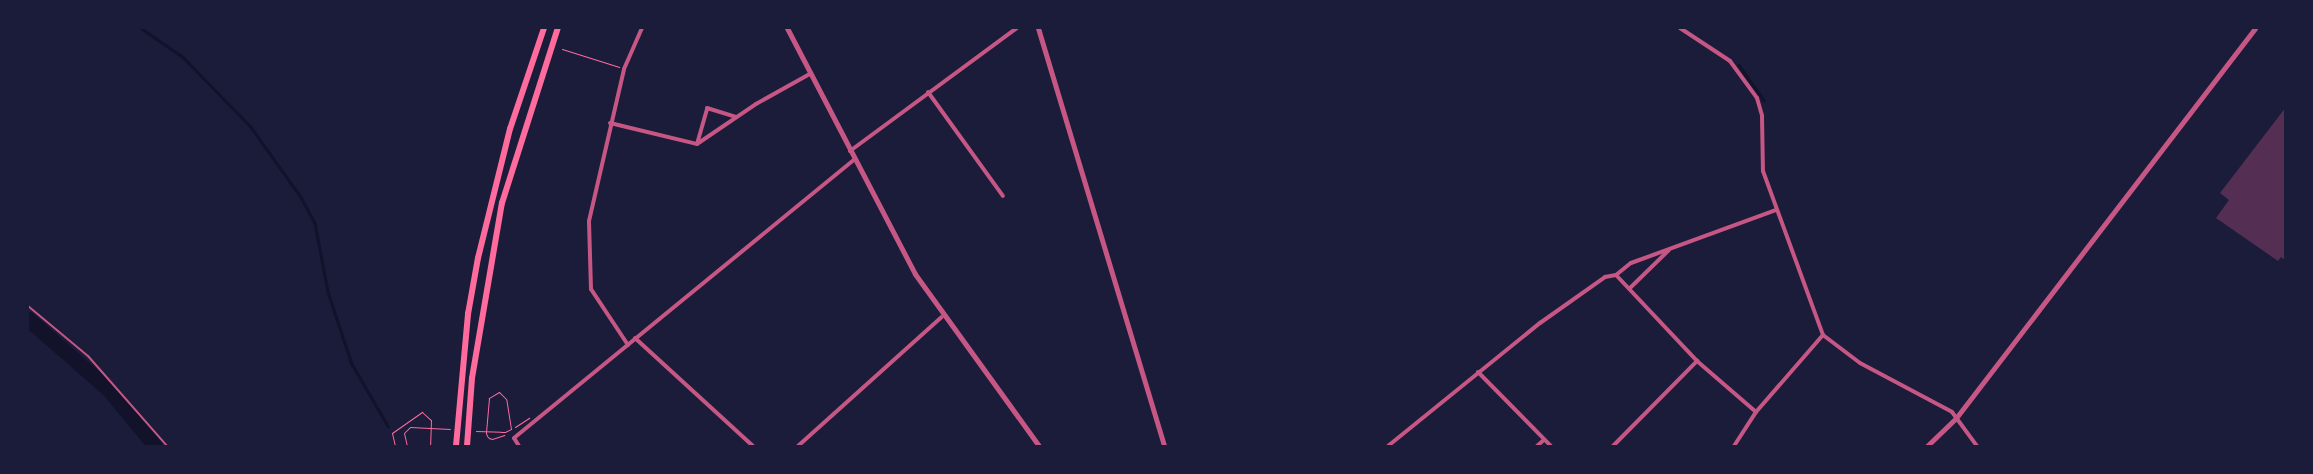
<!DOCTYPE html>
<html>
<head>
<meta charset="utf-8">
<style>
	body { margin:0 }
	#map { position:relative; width:2313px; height:474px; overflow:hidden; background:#1b1b3a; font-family:"Playfair Display",serif }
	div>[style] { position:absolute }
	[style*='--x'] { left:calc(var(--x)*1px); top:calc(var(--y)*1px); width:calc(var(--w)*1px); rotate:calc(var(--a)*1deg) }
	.stream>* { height:2.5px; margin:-1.25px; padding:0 1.25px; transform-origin:1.25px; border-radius:1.25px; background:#12122b }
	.river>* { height:15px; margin:-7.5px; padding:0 7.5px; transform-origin:7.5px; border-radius:7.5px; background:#12122b }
	.building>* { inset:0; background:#542f53 }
	.path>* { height:1px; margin:-0.5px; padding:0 0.5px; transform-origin:0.5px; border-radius:0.5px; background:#ff6b9d }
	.service>* { height:2px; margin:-1px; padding:0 1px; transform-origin:1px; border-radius:1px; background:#c65784 }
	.minor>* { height:4px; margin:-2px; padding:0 2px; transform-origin:2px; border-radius:2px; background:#c65784 }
	.tertiary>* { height:5px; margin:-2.5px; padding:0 2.5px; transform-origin:2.5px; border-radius:2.5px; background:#c65784 }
	.primary>* { height:6px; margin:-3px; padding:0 3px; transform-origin:3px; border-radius:3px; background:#ff6b9d }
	span { translate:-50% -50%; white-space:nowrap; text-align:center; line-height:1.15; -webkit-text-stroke:4px #1b1b3a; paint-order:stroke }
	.frame { position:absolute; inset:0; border:29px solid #1b1b3a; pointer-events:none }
</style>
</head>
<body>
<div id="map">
	<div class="stream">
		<i style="--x:141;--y:28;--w:51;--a:34.6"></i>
		<i style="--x:183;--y:57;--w:98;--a:45.8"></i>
		<i style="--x:251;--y:127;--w:86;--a:54.5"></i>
		<i style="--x:301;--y:197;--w:30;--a:62"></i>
		<i style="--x:315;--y:223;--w:70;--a:79.3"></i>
		<i style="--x:328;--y:292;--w:76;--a:71.6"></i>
		<i style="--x:352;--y:364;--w:72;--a:59.9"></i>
		<i style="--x:1739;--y:65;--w:43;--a:54.5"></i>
	</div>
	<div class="river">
		<i style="--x:28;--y:319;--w:106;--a:41.2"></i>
		<i style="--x:108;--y:389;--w:74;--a:50.5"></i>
	</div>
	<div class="building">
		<i style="clip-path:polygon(2286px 107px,2286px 261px,2281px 257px,2278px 261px,2216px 218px,2229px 200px,2220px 193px)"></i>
	</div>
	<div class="path">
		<i style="--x:562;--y:49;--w:60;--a:17.5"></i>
		<i style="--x:515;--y:427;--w:17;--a:-33"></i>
		<i style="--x:476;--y:431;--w:25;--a:2"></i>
		<i style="--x:501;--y:432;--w:4;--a:0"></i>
		<i style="--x:505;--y:432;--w:7;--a:-27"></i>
		<i style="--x:511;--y:429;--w:30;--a:-99"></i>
		<i style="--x:506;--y:399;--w:10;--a:-135"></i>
		<i style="--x:499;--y:392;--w:12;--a:149"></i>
		<i style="--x:489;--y:398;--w:33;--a:95"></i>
		<i style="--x:486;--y:431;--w:2;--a:90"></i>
		<i style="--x:486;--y:433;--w:3;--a:72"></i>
		<i style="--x:487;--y:436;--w:3;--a:45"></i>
		<i style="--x:489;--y:438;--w:3;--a:18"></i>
		<i style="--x:492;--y:439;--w:13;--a:-18"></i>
		<i style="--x:395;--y:446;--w:13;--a:-103"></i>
		<i style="--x:392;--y:433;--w:37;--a:-35"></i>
		<i style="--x:422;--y:412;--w:12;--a:42"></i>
		<i style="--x:431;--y:420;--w:26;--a:92"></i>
		<i style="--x:407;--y:446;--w:13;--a:-103"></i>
		<i style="--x:404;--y:433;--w:8;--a:-45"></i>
		<i style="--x:410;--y:427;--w:40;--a:2.9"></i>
	</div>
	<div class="service">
		<i style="--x:28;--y:306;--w:78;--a:39.8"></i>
		<i style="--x:88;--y:356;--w:120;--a:48.7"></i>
	</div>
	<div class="minor">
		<i style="--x:1680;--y:28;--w:60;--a:33.4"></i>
		<i style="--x:1730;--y:61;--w:46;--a:53.9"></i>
		<i style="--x:1757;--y:98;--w:19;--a:74"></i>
		<i style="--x:1762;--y:116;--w:55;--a:89"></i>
		<i style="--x:1763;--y:171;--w:175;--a:69.9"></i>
		<i style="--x:1823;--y:335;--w:46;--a:37.1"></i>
		<i style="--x:1860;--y:363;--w:104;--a:28"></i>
		<i style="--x:1952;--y:412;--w:42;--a:53.7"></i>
		<i style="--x:928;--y:92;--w:128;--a:54.2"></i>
		<i style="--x:610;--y:123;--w:89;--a:13.6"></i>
		<i style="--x:697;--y:144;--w:71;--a:-34.1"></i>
		<i style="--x:756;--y:104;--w:62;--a:-29.1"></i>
		<i style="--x:697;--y:144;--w:37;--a:-74"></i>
		<i style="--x:707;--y:108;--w:31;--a:17"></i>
		<i style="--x:850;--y:151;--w:207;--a:-36.4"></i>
		<i style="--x:1616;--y:275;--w:118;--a:46.7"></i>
		<i style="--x:1697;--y:361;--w:78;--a:40.8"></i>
		<i style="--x:1616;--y:275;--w:19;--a:-39"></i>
		<i style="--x:1631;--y:263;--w:154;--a:-20.1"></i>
		<i style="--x:1630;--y:288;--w:54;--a:-44.3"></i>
		<i style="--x:635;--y:338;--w:160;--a:42.5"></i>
		<i style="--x:628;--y:345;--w:67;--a:-123.5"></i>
		<i style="--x:591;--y:289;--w:68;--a:-91.7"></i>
		<i style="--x:589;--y:221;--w:156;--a:-77"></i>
		<i style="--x:624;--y:69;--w:45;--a:-66.3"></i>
		<i style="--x:1478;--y:372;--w:104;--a:45.4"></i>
		<i style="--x:519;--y:446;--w:9;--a:-122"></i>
		<i style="--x:514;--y:438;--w:439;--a:-39.3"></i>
		<i style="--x:798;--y:446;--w:193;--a:-41.9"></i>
		<i style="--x:1388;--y:446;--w:196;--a:-39"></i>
		<i style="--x:1540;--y:323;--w:80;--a:-35.3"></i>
		<i style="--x:1605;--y:277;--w:11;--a:-10"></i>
		<i style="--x:1537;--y:446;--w:9;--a:-41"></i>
		<i style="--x:1613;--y:446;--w:120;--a:-45.3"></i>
		<i style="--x:1734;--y:446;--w:40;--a:-57.1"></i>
		<i style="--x:1756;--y:412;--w:102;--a:-49"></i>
	</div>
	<div class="tertiary">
		<i style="--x:787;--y:28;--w:277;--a:62.5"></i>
		<i style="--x:915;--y:274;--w:212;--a:54.2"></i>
		<i style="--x:1038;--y:28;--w:437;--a:73.2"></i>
		<i style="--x:1927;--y:446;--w:40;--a:-44"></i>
		<i style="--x:1956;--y:418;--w:491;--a:-52.5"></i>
	</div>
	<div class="primary">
		<i style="--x:456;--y:446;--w:133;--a:-84.8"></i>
		<i style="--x:468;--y:314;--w:57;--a:-79.9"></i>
		<i style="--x:478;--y:258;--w:133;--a:-76.1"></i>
		<i style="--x:510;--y:129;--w:107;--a:-71.4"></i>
		<i style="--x:467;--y:446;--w:68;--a:-85.8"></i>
		<i style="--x:472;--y:378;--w:178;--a:-80.3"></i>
		<i style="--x:502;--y:203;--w:184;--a:-72.3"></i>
	</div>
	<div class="frame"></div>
</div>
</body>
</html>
